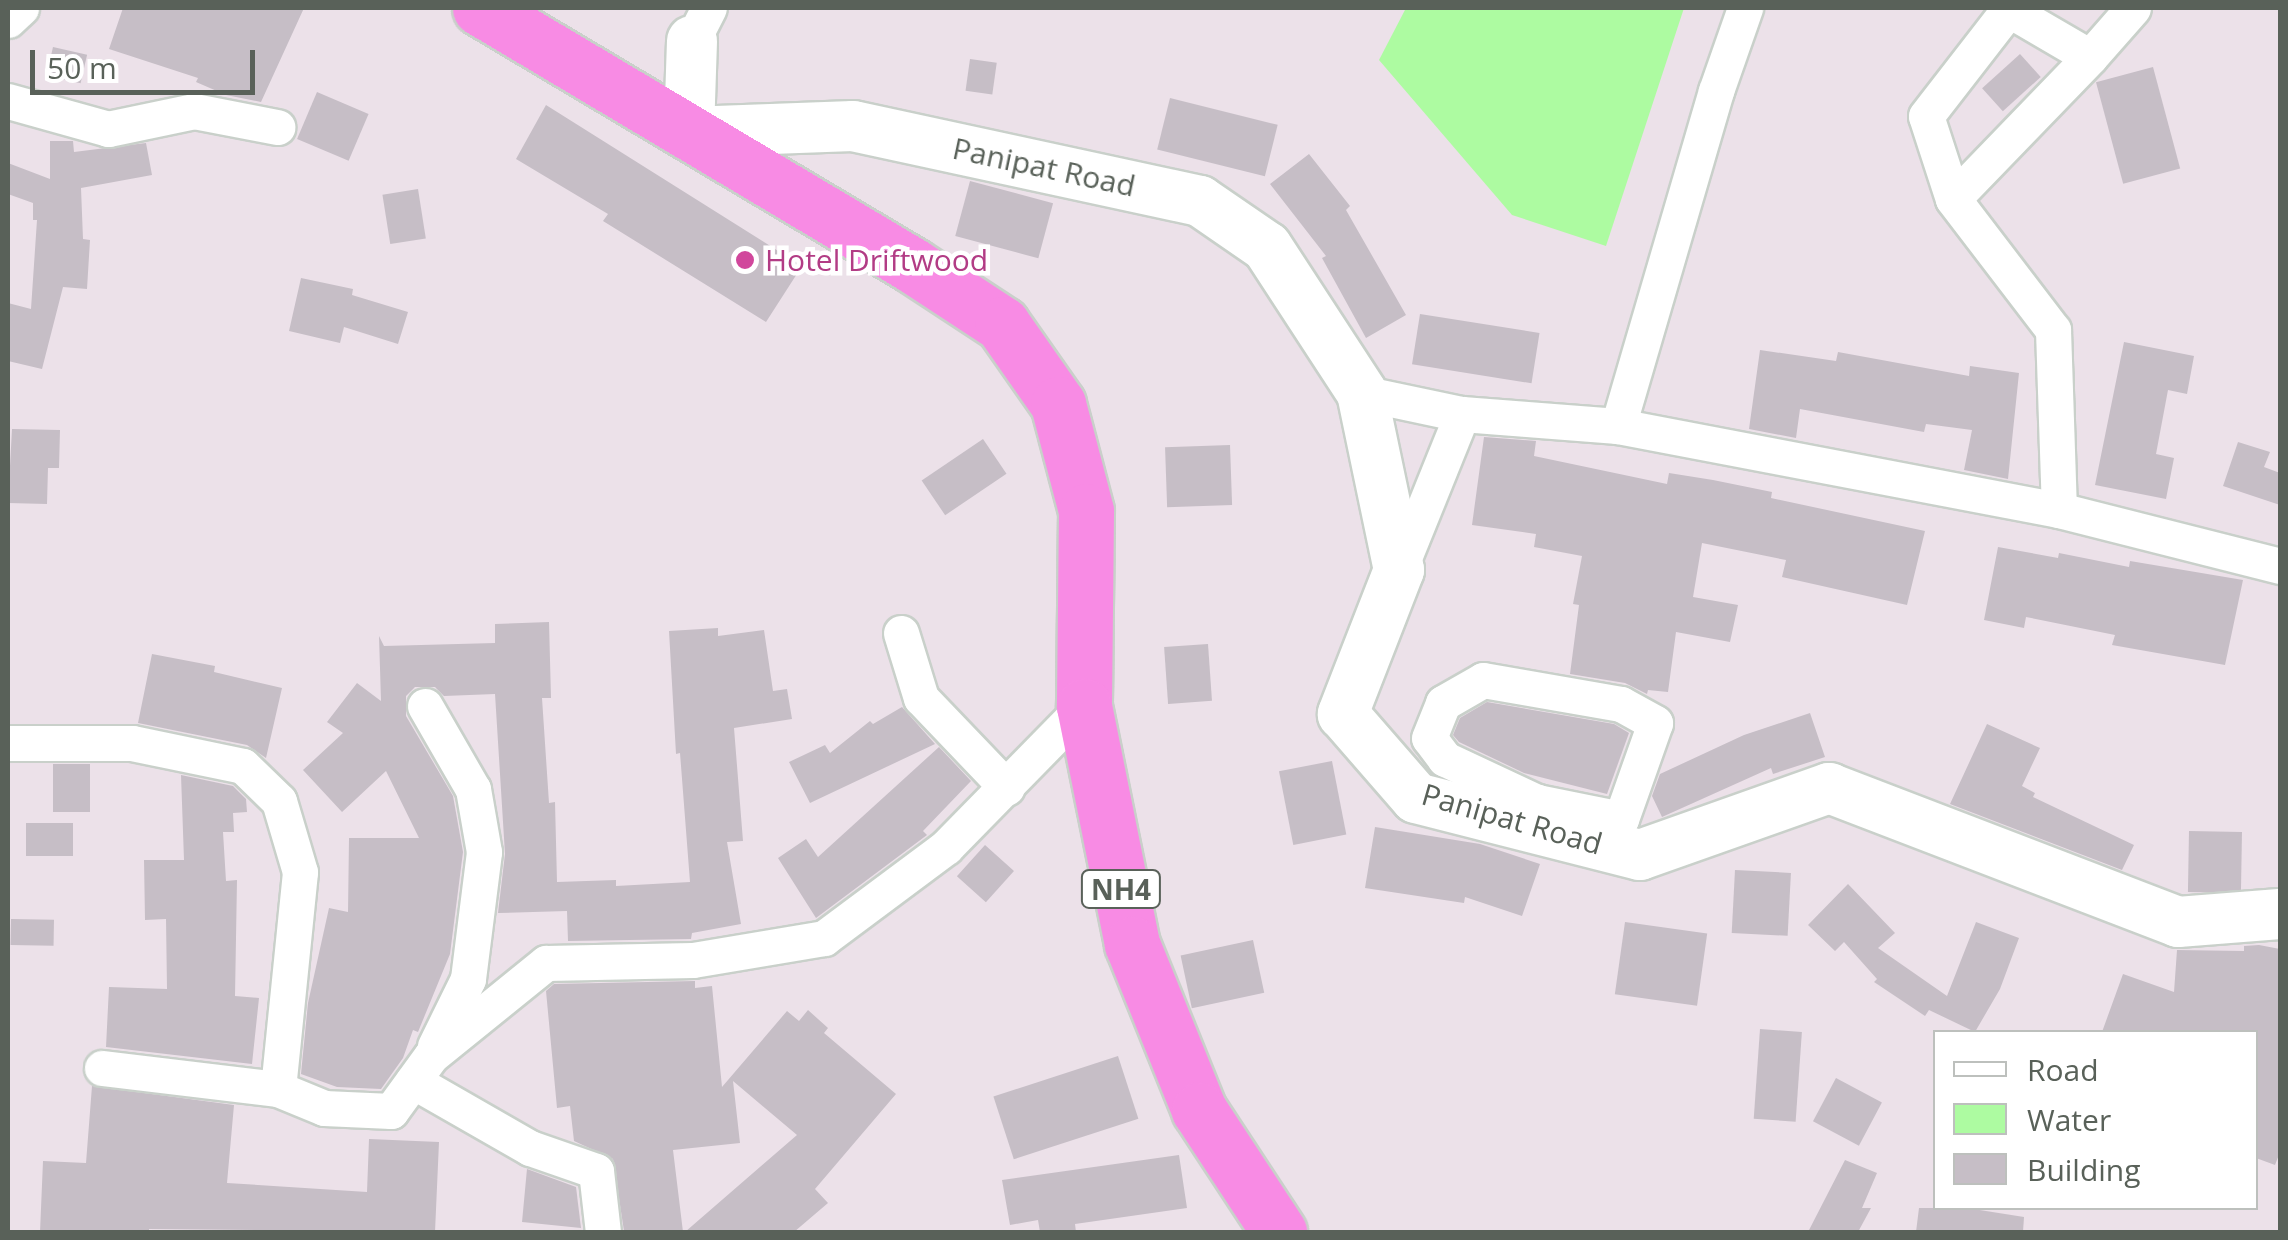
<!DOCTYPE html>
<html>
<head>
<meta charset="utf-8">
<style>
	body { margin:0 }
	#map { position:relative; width:2288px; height:1240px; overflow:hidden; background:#ece1e9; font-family:"Open Sans",sans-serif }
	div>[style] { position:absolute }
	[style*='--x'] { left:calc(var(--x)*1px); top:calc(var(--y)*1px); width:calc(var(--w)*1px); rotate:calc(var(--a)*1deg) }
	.water>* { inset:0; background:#adfba1 }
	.building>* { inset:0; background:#c6bec6; transform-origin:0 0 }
	.roads { filter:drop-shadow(2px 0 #c9d0ca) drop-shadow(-2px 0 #c9d0ca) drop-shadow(0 2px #c9d0ca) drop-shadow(0 -2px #c9d0ca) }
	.street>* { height:35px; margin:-17.5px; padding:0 17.5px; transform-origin:17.5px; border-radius:17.5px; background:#fff }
	.secondary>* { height:50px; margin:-25px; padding:0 25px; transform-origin:25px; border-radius:25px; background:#fff }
	.highway>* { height:55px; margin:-27.5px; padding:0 27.5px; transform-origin:27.5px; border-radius:27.5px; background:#f88be4 }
	.dots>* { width:28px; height:28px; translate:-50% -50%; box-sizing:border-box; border:5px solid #fff; border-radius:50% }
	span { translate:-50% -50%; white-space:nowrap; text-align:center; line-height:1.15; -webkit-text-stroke:9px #fff; paint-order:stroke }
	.shield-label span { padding:2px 8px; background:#fff; border:2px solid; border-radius:8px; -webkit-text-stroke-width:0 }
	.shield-label { font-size:28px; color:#596159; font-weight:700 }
	.street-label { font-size:30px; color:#596159 }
	.hotel-label { font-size:30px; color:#b23c85 }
	.left { translate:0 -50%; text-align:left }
	.frame { position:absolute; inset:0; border:10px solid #596159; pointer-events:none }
	.legend { position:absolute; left:1933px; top:1030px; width:325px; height:180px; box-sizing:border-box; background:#fff; border:2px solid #bdc0bd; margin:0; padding:12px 18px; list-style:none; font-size:30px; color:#596159 }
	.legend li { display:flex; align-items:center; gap:20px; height:50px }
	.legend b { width:50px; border:2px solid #bdc0bd }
	.scale { position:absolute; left:30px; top:50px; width:225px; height:45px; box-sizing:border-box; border:5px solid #596159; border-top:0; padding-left:12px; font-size:30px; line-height:35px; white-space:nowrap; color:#596159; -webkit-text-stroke:8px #fff; paint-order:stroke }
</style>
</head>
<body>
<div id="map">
	<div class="water">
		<i style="clip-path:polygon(1406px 8px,1684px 8px,1606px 246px,1512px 215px,1379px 60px)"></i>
	</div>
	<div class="building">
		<i style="clip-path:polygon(123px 8px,304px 8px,261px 102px,226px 95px,196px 82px,198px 78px,109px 49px)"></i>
		<i style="left:53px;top:47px;width:35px;height:29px;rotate:13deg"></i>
		<i style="left:2020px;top:54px;width:31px;height:51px;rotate:48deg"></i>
		<i style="left:970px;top:59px;width:27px;height:32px;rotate:8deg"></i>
		<i style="left:2153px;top:67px;width:105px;height:59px;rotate:75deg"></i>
		<i style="left:317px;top:92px;width:56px;height:51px;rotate:23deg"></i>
		<i style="left:1170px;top:98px;width:111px;height:53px;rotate:14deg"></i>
		<i style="clip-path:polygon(546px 105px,802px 266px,766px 322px,603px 221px,608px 214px,516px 159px)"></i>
		<i style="clip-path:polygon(50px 141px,73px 141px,74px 152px,146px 143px,152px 175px,81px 188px,83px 239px,90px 240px,87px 289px,63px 287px,42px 369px,8px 361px,8px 303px,31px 309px,37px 220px,33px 220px,33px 203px,8px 194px,8px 163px,50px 179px)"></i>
		<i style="clip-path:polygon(1309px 154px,1350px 206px,1346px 210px,1406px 315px,1366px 338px,1322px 258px,1326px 256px,1270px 184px)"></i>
		<i style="left:970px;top:181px;width:86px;height:57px;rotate:15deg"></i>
		<i style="left:418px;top:189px;width:50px;height:36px;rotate:81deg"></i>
		<i style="clip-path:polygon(301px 278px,353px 289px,352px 295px,408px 312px,398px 344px,344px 327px,340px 343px,289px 331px)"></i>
		<i style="left:1420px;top:314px;width:121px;height:51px;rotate:9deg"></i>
		<i style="clip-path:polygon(2124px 342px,2194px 356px,2187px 394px,2168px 390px,2156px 454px,2174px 458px,2166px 499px,2095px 485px)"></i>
		<i style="clip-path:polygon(1760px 350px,1836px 361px,1838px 352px,1969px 376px,1970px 366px,2019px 373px,2008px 479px,1964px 470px,1972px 430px,1926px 424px,1924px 432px,1800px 409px,1796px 438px,1749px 429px)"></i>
		<i style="clip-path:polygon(12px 429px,60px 430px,59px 468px,48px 468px,47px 504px,8px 503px)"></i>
		<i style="clip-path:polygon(1484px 437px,1536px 441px,1534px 456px,1667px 484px,1669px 473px,1713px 480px,1772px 492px,1771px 498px,1925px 531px,1907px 605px,1782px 577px,1786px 560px,1702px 543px,1693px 597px,1738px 605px,1730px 642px,1676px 632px,1668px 692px,1648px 690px,1647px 694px,1625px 683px,1570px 674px,1579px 605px,1573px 604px,1582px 556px,1534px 547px,1536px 534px,1472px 525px)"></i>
		<i style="left:983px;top:439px;width:42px;height:74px;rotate:56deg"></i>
		<i style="clip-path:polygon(2238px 442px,2270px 452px,2264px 467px,2280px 473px,2280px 505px,2223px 486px)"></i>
		<i style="left:1230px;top:445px;width:60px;height:65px;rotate:88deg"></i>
		<i style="clip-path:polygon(1998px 547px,2058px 558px,2059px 553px,2129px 567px,2130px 561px,2243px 580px,2225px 665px,2112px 645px,2115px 635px,2026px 617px,2024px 628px,1984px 620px)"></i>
		<i style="clip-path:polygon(549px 622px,551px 698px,542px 698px,549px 803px,555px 802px,557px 882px,616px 880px,616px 886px,690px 882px,680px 753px,676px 754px,669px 631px,718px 628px,718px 636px,764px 630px,773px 691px,787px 689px,792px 719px,734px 728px,743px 841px,727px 842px,741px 924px,692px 933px,691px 939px,568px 941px,567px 911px,498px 913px,505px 854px,495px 694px,444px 696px,435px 687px,415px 687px,406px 696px,406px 716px,453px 796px,463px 852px,450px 954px,418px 1032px,413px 1030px,403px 1058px,381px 1089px,337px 1087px,301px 1074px,308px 1003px,329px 908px,348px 912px,349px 838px,419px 838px,386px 771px,342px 812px,303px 770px,343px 733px,327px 722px,357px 683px,381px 701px,379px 636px,384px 646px,495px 643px,495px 624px)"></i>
		<i style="left:1208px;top:644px;width:57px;height:44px;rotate:86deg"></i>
		<i style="clip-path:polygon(152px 654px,215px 666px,214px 672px,282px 688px,266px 758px,247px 745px,138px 723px)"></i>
		<i style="clip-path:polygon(1487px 702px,1614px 724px,1629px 733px,1607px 794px,1524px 773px,1459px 742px,1453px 735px,1460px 718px)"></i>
		<i style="clip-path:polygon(902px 707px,935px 744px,810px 803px,789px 762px,825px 745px,830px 753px,870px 721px,873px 724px)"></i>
		<i style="clip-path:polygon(1810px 713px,1825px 757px,1773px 774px,1771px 768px,1662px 817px,1652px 796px,1660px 774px,1744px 735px)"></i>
		<i style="clip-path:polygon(1987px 724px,2040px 748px,2022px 786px,2035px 793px,2033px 797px,2134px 845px,2122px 870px,1950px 804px)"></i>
		<i style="clip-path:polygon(939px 747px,971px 781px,923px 831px,927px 835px,816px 918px,778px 858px,806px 839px,818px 857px)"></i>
		<i style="left:1332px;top:761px;width:75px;height:54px;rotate:79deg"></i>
		<i style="left:53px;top:764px;width:37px;height:48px"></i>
		<i style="clip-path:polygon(181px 775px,233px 786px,246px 799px,247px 812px,233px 813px,234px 832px,223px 832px,226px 881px,237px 880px,235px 996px,259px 998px,252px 1064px,106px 1047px,109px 987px,167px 989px,166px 919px,145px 920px,144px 860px,184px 860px)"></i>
		<i style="left:73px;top:823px;width:33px;height:47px;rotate:90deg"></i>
		<i style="clip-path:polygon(1375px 827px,1480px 844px,1540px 864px,1522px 916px,1465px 897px,1464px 903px,1365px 888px)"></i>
		<i style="left:2189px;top:831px;width:53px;height:61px;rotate:1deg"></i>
		<i style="left:985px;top:845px;width:39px;height:42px;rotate:42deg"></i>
		<i style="left:1735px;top:870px;width:56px;height:63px;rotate:3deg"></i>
		<i style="clip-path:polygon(1848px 884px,1895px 933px,1878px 948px,1947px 996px,1976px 922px,2019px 938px,2000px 989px,1975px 1032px,1929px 1010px,1925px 1016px,1874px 982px,1877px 979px,1844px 942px,1835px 951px,1808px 925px)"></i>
		<i style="left:11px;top:919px;width:43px;height:26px;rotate:1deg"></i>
		<i style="left:1625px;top:922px;width:83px;height:73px;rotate:8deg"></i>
		<i style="left:1253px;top:940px;width:54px;height:74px;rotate:78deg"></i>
		<i style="clip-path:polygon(2259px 945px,2280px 949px,2280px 1152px,2275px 1165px,2256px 1158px,2256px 1032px,2102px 1032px,2123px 974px,2174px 992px,2177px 950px,2244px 951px,2244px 946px)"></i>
		<i style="clip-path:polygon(695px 981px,695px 988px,712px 986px,722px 1087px,787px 1011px,799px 1021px,808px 1010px,828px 1028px,824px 1033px,896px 1094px,815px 1189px,828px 1203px,794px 1232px,685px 1232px,797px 1135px,733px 1081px,740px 1143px,673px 1150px,683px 1232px,624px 1231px,613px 1159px,574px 1141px,570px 1106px,557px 1108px,546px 991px,554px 984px)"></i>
		<i style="left:1760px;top:1029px;width:42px;height:90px;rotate:4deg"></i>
		<i style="left:1118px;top:1056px;width:66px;height:131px;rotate:72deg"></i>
		<i style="left:1836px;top:1078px;width:52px;height:49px;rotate:28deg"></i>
		<i style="clip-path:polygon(92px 1086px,234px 1105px,227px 1183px,367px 1192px,369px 1139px,439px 1142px,435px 1232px,149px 1229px,149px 1232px,40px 1232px,43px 1161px,86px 1163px)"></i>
		<i style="clip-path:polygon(1179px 1155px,1187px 1208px,1075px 1224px,1076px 1232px,1040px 1232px,1038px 1220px,1010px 1225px,1002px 1180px)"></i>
		<i style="clip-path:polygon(1845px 1160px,1877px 1173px,1862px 1208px,1871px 1208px,1858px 1232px,1808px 1232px)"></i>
		<i style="clip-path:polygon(527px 1169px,576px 1187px,581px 1228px,522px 1222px)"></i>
		<i style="clip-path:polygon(1919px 1208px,1967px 1208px,2024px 1217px,2023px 1232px,1916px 1232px)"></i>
	</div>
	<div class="roads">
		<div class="street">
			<i style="--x:2006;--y:8;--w:97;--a:30.3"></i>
			<i style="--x:2090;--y:57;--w:197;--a:134"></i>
			<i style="--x:1953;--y:199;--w:165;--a:52.6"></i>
			<i style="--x:2053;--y:330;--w:180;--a:88.1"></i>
			<i style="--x:8;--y:20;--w:18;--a:-43"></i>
			<i style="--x:692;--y:41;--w:37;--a:-63"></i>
			<i style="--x:2090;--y:57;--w:65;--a:-48.7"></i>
			<i style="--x:8;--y:101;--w:104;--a:15.6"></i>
			<i style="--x:108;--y:129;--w:88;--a:-11.8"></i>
			<i style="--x:194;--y:111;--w:85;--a:10.9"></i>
			<i style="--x:1953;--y:199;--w:87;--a:-108"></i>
			<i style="--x:1926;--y:116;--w:135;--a:-52.2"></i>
			<i style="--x:1362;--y:393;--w:102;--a:11.9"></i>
			<i style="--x:1462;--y:414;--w:156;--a:4.4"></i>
			<i style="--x:1618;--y:426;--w:349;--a:-73.7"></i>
			<i style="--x:1716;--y:91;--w:88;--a:-70.7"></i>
			<i style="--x:1618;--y:426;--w:449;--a:10.8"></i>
			<i style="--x:2059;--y:510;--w:228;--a:14.2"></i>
			<i style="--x:1399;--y:570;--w:168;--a:-68"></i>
			<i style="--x:901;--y:633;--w:68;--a:72.9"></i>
			<i style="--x:921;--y:698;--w:124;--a:46.3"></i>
			<i style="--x:425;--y:706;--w:96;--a:60"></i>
			<i style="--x:473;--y:789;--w:64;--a:80.1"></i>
			<i style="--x:484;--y:852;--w:128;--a:97.2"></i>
			<i style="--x:468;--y:979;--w:75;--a:116.2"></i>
			<i style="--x:8;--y:743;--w:124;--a:0"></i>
			<i style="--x:132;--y:743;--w:113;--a:11.7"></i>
			<i style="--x:243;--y:766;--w:50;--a:44.2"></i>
			<i style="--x:279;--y:801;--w:74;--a:73.5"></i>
			<i style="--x:300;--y:872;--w:218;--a:95.8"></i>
			<i style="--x:278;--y:1089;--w:50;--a:22.4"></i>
			<i style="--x:324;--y:1108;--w:67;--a:2.6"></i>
			<i style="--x:391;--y:1111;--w:68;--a:-54"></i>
			<i style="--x:431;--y:1056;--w:148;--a:-39"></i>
			<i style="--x:546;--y:963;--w:147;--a:-1.2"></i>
			<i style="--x:693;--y:960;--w:133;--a:-9.5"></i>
			<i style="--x:824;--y:938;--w:152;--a:-36.7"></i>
			<i style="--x:946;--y:847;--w:197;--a:-45.6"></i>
			<i style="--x:1528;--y:827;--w:27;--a:-70"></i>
			<i style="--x:1537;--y:802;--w:102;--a:-154.9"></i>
			<i style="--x:1445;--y:759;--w:26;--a:-127"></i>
			<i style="--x:1429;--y:738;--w:38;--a:-68"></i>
			<i style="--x:1443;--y:703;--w:46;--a:-29.9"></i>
			<i style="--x:1483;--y:680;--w:140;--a:9.9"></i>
			<i style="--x:1621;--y:704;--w:39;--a:29"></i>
			<i style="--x:1655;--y:723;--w:102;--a:109.5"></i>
			<i style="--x:1621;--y:819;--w:86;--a:-168.6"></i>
			<i style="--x:102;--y:1068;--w:177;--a:6.8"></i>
			<i style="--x:413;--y:1081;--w:135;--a:29.8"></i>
			<i style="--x:530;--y:1148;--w:70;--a:19.2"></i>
			<i style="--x:596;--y:1171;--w:61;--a:83.5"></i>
		</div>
		<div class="secondary">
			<i style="--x:692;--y:41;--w:91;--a:91.9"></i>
			<i style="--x:689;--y:132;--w:164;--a:-2.1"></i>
			<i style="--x:853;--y:126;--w:355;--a:12.2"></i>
			<i style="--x:1200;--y:201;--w:81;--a:34.5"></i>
			<i style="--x:1267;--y:247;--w:174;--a:56.9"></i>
			<i style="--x:1362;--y:393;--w:181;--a:78.2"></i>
			<i style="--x:1399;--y:570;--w:155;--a:111.3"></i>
			<i style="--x:1343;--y:714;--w:111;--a:49"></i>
			<i style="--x:1416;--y:798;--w:231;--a:14.3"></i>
			<i style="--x:1640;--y:855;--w:201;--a:-19.5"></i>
			<i style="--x:1829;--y:788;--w:374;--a:21"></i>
			<i style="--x:2178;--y:922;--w:102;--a:-4.5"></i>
		</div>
		<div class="highway">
			<i style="--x:480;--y:8;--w:503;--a:30.75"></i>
			<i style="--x:912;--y:265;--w:108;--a:33.2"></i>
			<i style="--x:1002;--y:324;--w:98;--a:55"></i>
			<i style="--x:1058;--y:404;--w:111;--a:75.3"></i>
			<i style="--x:1086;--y:511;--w:195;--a:90.6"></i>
			<i style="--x:1084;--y:706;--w:243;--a:78.6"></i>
			<i style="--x:1132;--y:944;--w:179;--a:68"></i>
			<i style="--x:1199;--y:1110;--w:146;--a:56.7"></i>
		</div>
	</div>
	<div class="dots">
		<i style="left:745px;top:260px;background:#d1479c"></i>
	</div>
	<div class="shield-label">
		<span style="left:1121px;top:889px">NH4</span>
	</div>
	<div class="street-label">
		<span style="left:1044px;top:167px;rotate:12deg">Panipat Road</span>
		<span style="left:1512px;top:819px;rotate:16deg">Panipat Road</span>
	</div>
	<div class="hotel-label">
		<span class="left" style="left:765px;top:260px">Hotel Driftwood</span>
	</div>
	<div class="frame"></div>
	<ul class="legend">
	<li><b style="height:12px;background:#fff"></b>Road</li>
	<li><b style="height:28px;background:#adfba1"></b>Water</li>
	<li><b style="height:28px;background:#c6bec6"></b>Building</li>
	</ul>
	<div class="scale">50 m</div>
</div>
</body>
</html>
